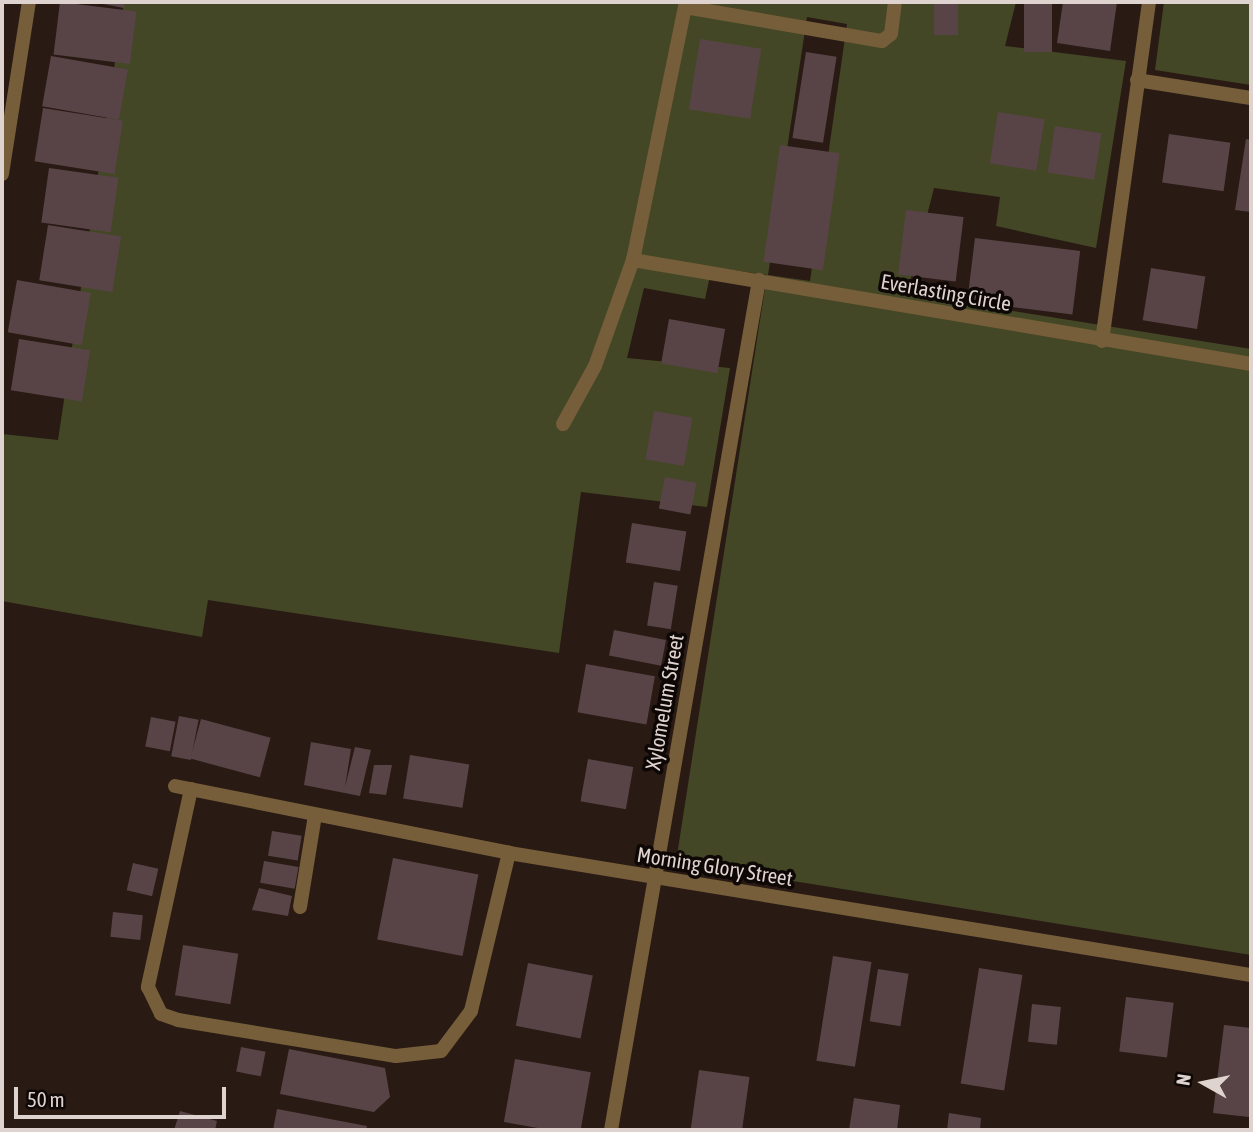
<!DOCTYPE html>
<html>
<head>
<meta charset="utf-8">
<style>
	body { margin:0 }
	#map { position:relative; width:1253px; height:1132px; overflow:hidden; background:#291a14; font-family:"Asap Condensed",sans-serif }
	div>[style] { position:absolute }
	[style*='--x'] { left:calc(var(--x)*1px); top:calc(var(--y)*1px); width:calc(var(--w)*1px); rotate:calc(var(--a)*1deg) }
	.green>* { inset:0; background:#444726 }
	.building>* { inset:0; background:#584447; transform-origin:0 0 }
	.minor>* { height:14px; margin:-7px; padding:0 7px; transform-origin:7px; border-radius:7px; background:#765e3a }
	span { translate:-50% -50%; white-space:nowrap; text-align:center; line-height:1.15; -webkit-text-stroke:7px #0d0705; paint-order:stroke }
	.street-label { font-size:21px; color:#dfd3cf }
	.frame { position:absolute; inset:0; border:4px solid #dfd3cf; pointer-events:none }
	.north { position:absolute; left:1169px; top:1048px; width:70px; height:70px; -webkit-text-stroke:5px #0d0705; paint-order:stroke; rotate:279deg; font-size:19px; font-weight:700; line-height:28px; text-align:center; color:#dfd3cf }
	.north::after { content:''; display:block; margin:auto; width:24px; height:32px; background:#dfd3cf; clip-path:polygon(50% 0,100% 100%,50% 72%,0 100%) }
	.scale { position:absolute; left:14px; top:1087px; width:212px; height:32px; box-sizing:border-box; border:4px solid #dfd3cf; border-top:0; padding-left:9px; font-size:21px; line-height:24px; white-space:nowrap; color:#dfd3cf; -webkit-text-stroke:5px #0d0705; paint-order:stroke }
</style>
</head>
<body>
<div id="map">
	<div class="green">
		<i style="clip-path:polygon(evenodd,124px 2px,1016px 2px,1005px 46px,1126px 61px,1096px 248px,996px 226px,1000px 197px,934px 188px,907px 294px,1251px 349px,1251px 955px,676px 862px,767px 275px,712px 267px,705px 299px,644px 288px,627px 358px,730px 368px,707px 507px,581px 492px,559px 653px,208px 600px,202px 637px,2px 601px,2px 434px,58px 440px,124px 2px,807px 17px,847px 24px,810px 281px,768px 275px,807px 17px)"></i>
		<i style="clip-path:polygon(1164px 2px,1251px 2px,1251px 85px,1155px 70px)"></i>
	</div>
	<div class="building">
		<i style="left:60px;top:2px;width:77px;height:53px;rotate:7deg"></i>
		<i style="clip-path:polygon(93px 2px,125px 2px,124px 8px)"></i>
		<i style="left:934px;top:2px;width:24px;height:33px"></i>
		<i style="left:1024px;top:2px;width:28px;height:50px"></i>
		<i style="clip-path:polygon(1063px 2px,1117px 2px,1110px 51px,1057px 43px)"></i>
		<i style="left:700px;top:39px;width:62px;height:71px;rotate:9deg"></i>
		<i style="left:806px;top:52px;width:31px;height:87px;rotate:9deg"></i>
		<i style="left:51px;top:56px;width:78px;height:51px;rotate:10deg"></i>
		<i style="left:43px;top:108px;width:81px;height:54px;rotate:9deg"></i>
		<i style="left:998px;top:112px;width:47px;height:52px;rotate:9deg"></i>
		<i style="left:1055px;top:126px;width:47px;height:47px;rotate:9deg"></i>
		<i style="left:1169px;top:134px;width:62px;height:49px;rotate:8deg"></i>
		<i style="clip-path:polygon(1246px 139px,1251px 140px,1251px 212px,1235px 210px)"></i>
		<i style="left:780px;top:145px;width:60px;height:118px;rotate:8deg"></i>
		<i style="left:49px;top:168px;width:70px;height:55px;rotate:8deg"></i>
		<i style="left:906px;top:210px;width:58px;height:65px;rotate:7deg"></i>
		<i style="left:48px;top:225px;width:74px;height:56px;rotate:9deg"></i>
		<i style="left:975px;top:238px;width:106px;height:64px;rotate:7deg"></i>
		<i style="left:1151px;top:268px;width:55px;height:53px;rotate:9deg"></i>
		<i style="left:17px;top:280px;width:75px;height:53px;rotate:10deg"></i>
		<i style="left:669px;top:319px;width:57px;height:45px;rotate:10deg"></i>
		<i style="left:19px;top:339px;width:72px;height:52px;rotate:9deg"></i>
		<i style="left:654px;top:411px;width:39px;height:49px;rotate:10deg"></i>
		<i style="left:665px;top:477px;width:32px;height:32px;rotate:11deg"></i>
		<i style="left:632px;top:523px;width:55px;height:40px;rotate:9deg"></i>
		<i style="left:654px;top:582px;width:24px;height:44px;rotate:9deg"></i>
		<i style="left:614px;top:630px;width:53px;height:26px;rotate:11deg"></i>
		<i style="left:586px;top:664px;width:70px;height:49px;rotate:10deg"></i>
		<i style="left:179px;top:716px;width:20px;height:41px;rotate:11deg"></i>
		<i style="left:151px;top:717px;width:25px;height:30px;rotate:11deg"></i>
		<i style="left:201px;top:719px;width:72px;height:41px;rotate:15deg"></i>
		<i style="clip-path:polygon(311px 742px,351px 749px,345px 787px,355px 747px,371px 750px,360px 796px,304px 785px)"></i>
		<i style="left:410px;top:755px;width:60px;height:44px;rotate:9deg"></i>
		<i style="left:588px;top:759px;width:46px;height:43px;rotate:10deg"></i>
		<i style="clip-path:polygon(374px 765px,392px 765px,386px 795px,369px 793px)"></i>
		<i style="left:272px;top:831px;width:30px;height:25px;rotate:9deg"></i>
		<i style="left:393px;top:858px;width:87px;height:83px;rotate:11deg"></i>
		<i style="left:264px;top:861px;width:35px;height:22px;rotate:10deg"></i>
		<i style="left:133px;top:863px;width:26px;height:28px;rotate:13deg"></i>
		<i style="clip-path:polygon(259px 888px,292px 896px,288px 916px,252px 910px)"></i>
		<i style="left:113px;top:912px;width:30px;height:25px;rotate:6deg"></i>
		<i style="left:183px;top:945px;width:56px;height:51px;rotate:9deg"></i>
		<i style="left:833px;top:956px;width:39px;height:106px;rotate:9deg"></i>
		<i style="left:528px;top:963px;width:66px;height:64px;rotate:11deg"></i>
		<i style="left:979px;top:968px;width:44px;height:117px;rotate:9deg"></i>
		<i style="left:878px;top:969px;width:31px;height:53px;rotate:9deg"></i>
		<i style="left:1126px;top:997px;width:48px;height:55px;rotate:7deg"></i>
		<i style="left:1032px;top:1004px;width:29px;height:38px;rotate:6deg"></i>
		<i style="clip-path:polygon(1224px 1025px,1251px 1028px,1249px 1117px,1213px 1113px)"></i>
		<i style="left:241px;top:1047px;width:25px;height:25px;rotate:11deg"></i>
		<i style="clip-path:polygon(289px 1049px,385px 1068px,390px 1097px,374px 1112px,280px 1094px)"></i>
		<i style="left:515px;top:1059px;width:77px;height:64px;rotate:10deg"></i>
		<i style="left:699px;top:1070px;width:51px;height:61px;rotate:8deg"></i>
		<i style="clip-path:polygon(854px 1098px,900px 1105px,897px 1130px,849px 1130px)"></i>
		<i style="clip-path:polygon(277px 1109px,367px 1126px,366px 1130px,273px 1130px)"></i>
		<i style="clip-path:polygon(180px 1111px,217px 1121px,215px 1130px,174px 1130px)"></i>
		<i style="clip-path:polygon(949px 1113px,981px 1118px,980px 1130px,947px 1130px)"></i>
	</div>
	<div class="minor">
		<i style="--x:685;--y:7;--w:200;--a:9.8"></i>
		<i style="--x:882;--y:41;--w:11;--a:-38"></i>
		<i style="--x:891;--y:34;--w:32;--a:-83"></i>
		<i style="--x:1137;--y:80;--w:115;--a:9"></i>
		<i style="--x:2;--y:174;--w:174;--a:-81.1"></i>
		<i style="--x:633;--y:260;--w:627;--a:9.55"></i>
		<i style="--x:1102;--y:341;--w:342;--a:-82.1"></i>
		<i style="--x:563;--y:424;--w:66;--a:-61.1"></i>
		<i style="--x:595;--y:366;--w:113;--a:-70.3"></i>
		<i style="--x:633;--y:260;--w:263;--a:-78.4"></i>
		<i style="--x:175;--y:786;--w:341;--a:11.3"></i>
		<i style="--x:509;--y:853;--w:752;--a:9.34"></i>
		<i style="--x:191;--y:789;--w:203;--a:102.3"></i>
		<i style="--x:148;--y:987;--w:30;--a:64"></i>
		<i style="--x:161;--y:1014;--w:18;--a:19"></i>
		<i style="--x:178;--y:1020;--w:221;--a:9.4"></i>
		<i style="--x:396;--y:1056;--w:45;--a:-6.3"></i>
		<i style="--x:441;--y:1051;--w:50;--a:-53.1"></i>
		<i style="--x:471;--y:1011;--w:163;--a:-76.5"></i>
		<i style="--x:300;--y:907;--w:93;--a:-80.7"></i>
		<i style="--x:611;--y:1130;--w:863;--a:-80.12"></i>
	</div>
	<div class="street-label">
		<span style="left:946px;top:292px;rotate:10deg">Everlasting Circle</span>
		<span style="left:664px;top:702px;rotate:-80deg">Xylomelum Street</span>
		<span style="left:715px;top:866px;rotate:9deg">Morning Glory Street</span>
	</div>
	<div class="frame"></div>
	<div class="north">N</div>
	<div class="scale">50 m</div>
</div>
</body>
</html>
